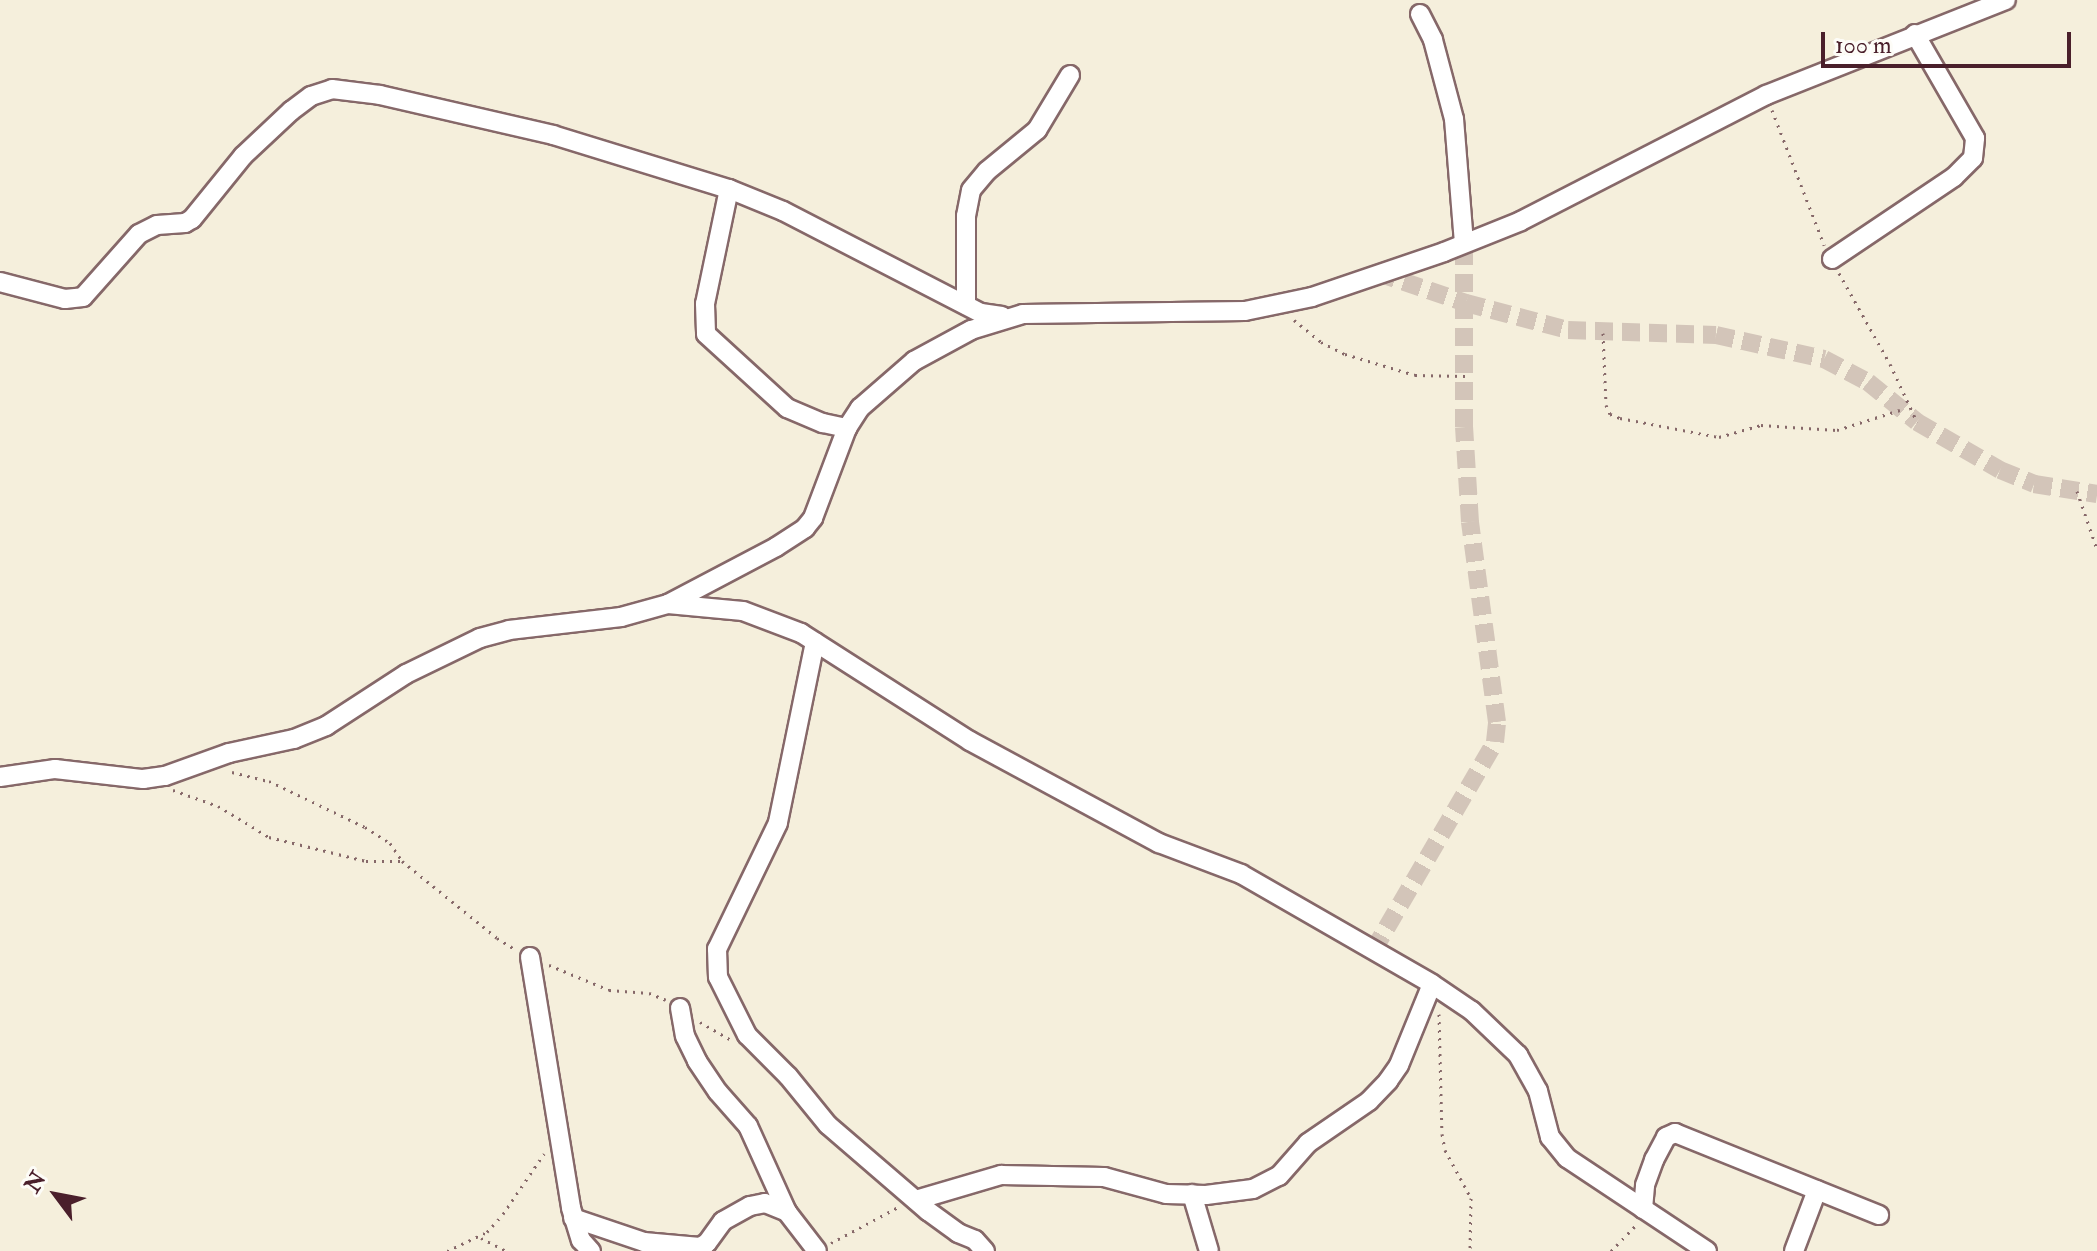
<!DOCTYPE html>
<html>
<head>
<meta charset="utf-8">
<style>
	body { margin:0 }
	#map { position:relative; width:2097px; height:1251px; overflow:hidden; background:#f5efdc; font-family:"IM FELL Double Pica",serif }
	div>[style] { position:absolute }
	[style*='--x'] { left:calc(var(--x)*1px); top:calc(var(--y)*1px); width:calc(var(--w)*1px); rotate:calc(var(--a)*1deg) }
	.minor-tunnel>* { height:18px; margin-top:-9px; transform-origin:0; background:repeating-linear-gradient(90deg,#d3c5b9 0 18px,transparent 0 27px) }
	.path>* { height:3px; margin-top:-1.5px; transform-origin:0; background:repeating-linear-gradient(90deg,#866869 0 2px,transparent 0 8px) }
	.roads { filter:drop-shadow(2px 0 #866869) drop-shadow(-2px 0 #866869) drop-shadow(0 2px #866869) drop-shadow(0 -2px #866869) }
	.minor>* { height:18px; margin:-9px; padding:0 9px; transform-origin:9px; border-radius:9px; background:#fff }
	span { translate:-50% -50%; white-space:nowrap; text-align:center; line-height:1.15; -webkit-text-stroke:7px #fdfcf7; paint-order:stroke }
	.north { position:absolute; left:16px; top:1155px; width:80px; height:80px; -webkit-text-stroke:6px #fdfcf7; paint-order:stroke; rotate:302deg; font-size:22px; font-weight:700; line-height:32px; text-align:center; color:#4a1f2b }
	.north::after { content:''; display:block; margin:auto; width:28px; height:36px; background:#4a1f2b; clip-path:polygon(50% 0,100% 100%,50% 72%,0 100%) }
	.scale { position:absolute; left:1821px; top:32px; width:250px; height:36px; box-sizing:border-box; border:4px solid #4a1f2b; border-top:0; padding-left:10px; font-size:24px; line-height:28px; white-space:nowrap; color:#4a1f2b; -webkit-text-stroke:6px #fdfcf7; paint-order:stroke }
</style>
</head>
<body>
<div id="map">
	<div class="minor-tunnel">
		<i style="--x:1378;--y:273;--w:93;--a:18.8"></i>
		<i style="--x:1466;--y:303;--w:106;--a:14.8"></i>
		<i style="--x:1568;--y:330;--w:148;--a:1.9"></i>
		<i style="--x:1716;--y:335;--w:111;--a:12.5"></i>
		<i style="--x:1824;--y:359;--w:50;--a:27.6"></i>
		<i style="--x:1868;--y:382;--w:63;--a:39.2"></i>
		<i style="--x:1917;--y:422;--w:96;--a:30"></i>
		<i style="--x:2000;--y:470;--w:37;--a:22"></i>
		<i style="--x:2034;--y:484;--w:64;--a:9"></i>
		<i style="--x:1373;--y:951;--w:242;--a:-59.7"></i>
		<i style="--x:1495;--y:742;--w:20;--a:-84"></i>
		<i style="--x:1497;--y:722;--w:202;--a:-97.7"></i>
		<i style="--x:1470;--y:522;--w:95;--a:-93.6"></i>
		<i style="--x:1464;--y:427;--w:184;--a:-90"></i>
	</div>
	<div class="path">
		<i style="--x:1772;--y:110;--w:145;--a:68.9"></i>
		<i style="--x:1839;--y:273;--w:104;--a:60.7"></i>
		<i style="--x:1890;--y:364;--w:64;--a:65"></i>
		<i style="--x:1294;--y:320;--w:35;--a:39"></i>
		<i style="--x:1321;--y:342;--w:27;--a:27"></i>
		<i style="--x:1345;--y:354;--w:73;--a:16.7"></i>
		<i style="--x:1415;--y:375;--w:50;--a:1.1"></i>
		<i style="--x:1603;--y:333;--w:72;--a:87.6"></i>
		<i style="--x:1606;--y:405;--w:10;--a:66"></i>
		<i style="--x:1610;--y:414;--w:11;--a:22"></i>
		<i style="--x:1620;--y:418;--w:101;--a:10.9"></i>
		<i style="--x:1719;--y:437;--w:44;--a:-15.9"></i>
		<i style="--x:1761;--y:425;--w:76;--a:3.8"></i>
		<i style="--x:1837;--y:430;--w:66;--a:-17.6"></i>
		<i style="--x:2077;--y:491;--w:61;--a:71"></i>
		<i style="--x:232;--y:772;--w:38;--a:14"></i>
		<i style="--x:269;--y:781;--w:106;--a:25.6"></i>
		<i style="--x:365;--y:827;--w:30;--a:33"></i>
		<i style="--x:390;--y:843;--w:22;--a:56"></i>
		<i style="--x:173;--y:790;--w:48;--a:19.6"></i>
		<i style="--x:218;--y:806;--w:60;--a:31.3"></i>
		<i style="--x:269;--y:837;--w:100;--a:13.9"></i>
		<i style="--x:366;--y:861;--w:36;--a:0"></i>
		<i style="--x:402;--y:861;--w:122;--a:39"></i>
		<i style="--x:497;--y:938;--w:22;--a:32"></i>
		<i style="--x:549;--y:965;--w:65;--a:22.6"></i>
		<i style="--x:609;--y:990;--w:40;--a:4.3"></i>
		<i style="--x:649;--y:993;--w:18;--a:22"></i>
		<i style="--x:1439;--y:1014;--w:120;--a:88.6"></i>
		<i style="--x:1442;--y:1134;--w:16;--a:79"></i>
		<i style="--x:1445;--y:1150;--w:55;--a:61.6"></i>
		<i style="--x:1471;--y:1198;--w:53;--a:91.1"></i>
		<i style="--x:700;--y:1022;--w:36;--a:30"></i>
		<i style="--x:481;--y:1238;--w:28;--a:27"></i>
		<i style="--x:831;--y:1243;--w:76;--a:-28.2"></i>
		<i style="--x:447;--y:1251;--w:44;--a:-25.4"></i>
		<i style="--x:487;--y:1232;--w:24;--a:-48"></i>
		<i style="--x:503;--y:1214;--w:73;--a:-55.7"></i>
		<i style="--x:1611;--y:1251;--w:37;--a:-46"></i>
	</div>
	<div class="roads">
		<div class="minor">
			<i style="--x:1420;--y:14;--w:29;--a:63"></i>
			<i style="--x:1433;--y:40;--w:82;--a:75.1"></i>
			<i style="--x:1454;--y:119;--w:124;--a:85.4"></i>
			<i style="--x:729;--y:189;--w:117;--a:101.8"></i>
			<i style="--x:705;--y:304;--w:30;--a:88"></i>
			<i style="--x:706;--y:334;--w:110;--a:42.4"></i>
			<i style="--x:787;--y:408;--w:39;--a:23"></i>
			<i style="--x:823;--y:423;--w:25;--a:12"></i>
			<i style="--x:1832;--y:259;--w:147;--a:-33.9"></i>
			<i style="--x:1954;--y:177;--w:27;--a:-45"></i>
			<i style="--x:1973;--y:158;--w:20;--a:-84"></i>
			<i style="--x:1975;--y:138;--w:120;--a:-120"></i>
			<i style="--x:0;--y:282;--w:67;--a:14.7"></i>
			<i style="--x:65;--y:299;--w:18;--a:-6"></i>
			<i style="--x:83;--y:297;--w:84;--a:-48.4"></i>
			<i style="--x:139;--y:234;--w:20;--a:-27"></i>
			<i style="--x:157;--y:225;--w:28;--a:-4"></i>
			<i style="--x:185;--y:223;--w:8;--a:-30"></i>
			<i style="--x:192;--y:219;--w:81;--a:-51"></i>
			<i style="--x:243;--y:156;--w:66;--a:-43.2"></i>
			<i style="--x:291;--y:111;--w:25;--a:-37"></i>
			<i style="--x:311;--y:96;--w:22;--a:-18"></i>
			<i style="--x:332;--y:89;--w:48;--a:7.1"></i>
			<i style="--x:380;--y:95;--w:178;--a:13"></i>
			<i style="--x:553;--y:135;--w:184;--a:17.1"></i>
			<i style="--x:729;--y:189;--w:58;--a:22.2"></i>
			<i style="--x:783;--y:211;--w:223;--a:27.3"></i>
			<i style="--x:981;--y:313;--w:21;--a:8"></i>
			<i style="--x:966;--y:305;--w:89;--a:-90"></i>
			<i style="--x:966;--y:216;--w:26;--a:-79"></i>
			<i style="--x:971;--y:190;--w:25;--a:-50"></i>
			<i style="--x:987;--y:171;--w:65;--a:-39.4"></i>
			<i style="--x:1037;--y:130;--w:64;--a:-59"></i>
			<i style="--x:668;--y:604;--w:75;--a:5.3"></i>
			<i style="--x:743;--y:611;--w:62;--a:20.8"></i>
			<i style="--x:801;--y:633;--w:201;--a:32.6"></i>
			<i style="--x:970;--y:741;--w:215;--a:28.4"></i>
			<i style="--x:1159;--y:843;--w:88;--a:20.7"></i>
			<i style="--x:1241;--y:874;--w:220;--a:29.9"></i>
			<i style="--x:1432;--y:984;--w:48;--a:34"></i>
			<i style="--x:1472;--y:1011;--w:64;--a:43.7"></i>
			<i style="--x:1518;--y:1055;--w:41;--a:60.9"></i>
			<i style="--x:1538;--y:1091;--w:48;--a:75.4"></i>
			<i style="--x:1550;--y:1137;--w:27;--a:51"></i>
			<i style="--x:1567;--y:1158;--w:168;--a:33.6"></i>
			<i style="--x:815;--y:642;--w:185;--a:101.6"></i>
			<i style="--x:778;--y:823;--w:140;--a:115.8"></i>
			<i style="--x:717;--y:949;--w:28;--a:88"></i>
			<i style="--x:718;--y:977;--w:65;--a:63.4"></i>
			<i style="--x:747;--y:1035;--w:58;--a:45"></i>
			<i style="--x:788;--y:1076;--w:63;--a:50.8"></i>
			<i style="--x:828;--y:1125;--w:132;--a:40.7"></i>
			<i style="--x:928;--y:1211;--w:37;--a:36"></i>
			<i style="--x:958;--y:1233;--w:18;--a:22"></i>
			<i style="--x:975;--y:1240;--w:15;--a:48"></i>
			<i style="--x:0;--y:777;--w:56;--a:-8.3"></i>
			<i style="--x:55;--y:769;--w:89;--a:6.5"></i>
			<i style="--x:143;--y:779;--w:22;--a:-8"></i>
			<i style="--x:165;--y:776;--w:68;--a:-19.8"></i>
			<i style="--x:229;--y:753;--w:66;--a:-12.2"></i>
			<i style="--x:294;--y:739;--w:35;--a:-22"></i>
			<i style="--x:326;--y:726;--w:95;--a:-33"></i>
			<i style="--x:406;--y:674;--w:82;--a:-25.9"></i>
			<i style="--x:480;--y:638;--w:30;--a:-15"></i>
			<i style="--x:509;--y:630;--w:113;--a:-6.6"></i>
			<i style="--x:621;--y:617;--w:49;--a:-15.5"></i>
			<i style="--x:668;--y:604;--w:122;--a:-27.8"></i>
			<i style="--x:776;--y:547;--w:35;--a:-33"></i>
			<i style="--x:805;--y:528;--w:13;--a:-51"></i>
			<i style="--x:813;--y:518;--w:96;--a:-69.3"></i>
			<i style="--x:847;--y:428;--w:24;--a:-57"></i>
			<i style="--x:860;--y:408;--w:72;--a:-41"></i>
			<i style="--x:914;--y:361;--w:65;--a:-28.5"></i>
			<i style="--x:971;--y:330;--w:54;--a:-17.1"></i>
			<i style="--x:1023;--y:314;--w:222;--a:-0.8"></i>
			<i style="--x:1245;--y:311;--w:68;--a:-11.8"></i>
			<i style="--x:1312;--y:297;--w:139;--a:-18.8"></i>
			<i style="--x:1444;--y:252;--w:83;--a:-21.9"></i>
			<i style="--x:1521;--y:221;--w:276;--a:-27.2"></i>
			<i style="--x:1766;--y:95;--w:258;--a:-21.6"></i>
			<i style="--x:530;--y:957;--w:254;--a:80.7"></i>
			<i style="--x:571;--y:1208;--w:34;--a:73"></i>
			<i style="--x:581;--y:1240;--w:15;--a:48"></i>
			<i style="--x:680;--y:1008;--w:28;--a:80"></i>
			<i style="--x:685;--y:1036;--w:28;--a:64"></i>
			<i style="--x:697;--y:1061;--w:37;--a:56"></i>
			<i style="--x:718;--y:1092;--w:45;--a:48.6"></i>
			<i style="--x:748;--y:1126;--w:94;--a:65.6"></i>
			<i style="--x:787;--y:1212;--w:49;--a:52.4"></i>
			<i style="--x:1192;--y:1194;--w:59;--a:73.4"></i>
			<i style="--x:916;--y:1200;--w:89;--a:-16.4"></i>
			<i style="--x:1001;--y:1175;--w:103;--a:1.1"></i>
			<i style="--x:1104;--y:1177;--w:64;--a:15.3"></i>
			<i style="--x:1166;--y:1194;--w:40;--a:1.4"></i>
			<i style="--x:1206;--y:1195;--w:47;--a:-7.3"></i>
			<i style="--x:1253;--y:1189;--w:29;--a:-27"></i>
			<i style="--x:1279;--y:1176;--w:44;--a:-48.7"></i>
			<i style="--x:1308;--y:1143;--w:74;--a:-34.5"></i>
			<i style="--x:1369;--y:1101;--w:28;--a:-46"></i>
			<i style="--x:1388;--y:1081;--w:19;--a:-55"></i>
			<i style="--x:1399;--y:1065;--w:87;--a:-67.8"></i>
			<i style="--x:1643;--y:1209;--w:24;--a:-85"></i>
			<i style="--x:1645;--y:1185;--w:27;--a:-70"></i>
			<i style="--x:1654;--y:1160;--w:26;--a:-62"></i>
			<i style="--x:1666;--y:1137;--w:10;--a:-24"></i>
			<i style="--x:1675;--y:1133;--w:220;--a:21.9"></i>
			<i style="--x:573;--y:1218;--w:75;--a:18.7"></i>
			<i style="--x:644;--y:1242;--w:56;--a:5.1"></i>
			<i style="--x:700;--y:1247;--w:8;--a:-30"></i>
			<i style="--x:707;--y:1243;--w:27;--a:-54"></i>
			<i style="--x:723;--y:1221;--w:31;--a:-29"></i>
			<i style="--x:750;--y:1206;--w:15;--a:-11"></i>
			<i style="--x:765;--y:1203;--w:24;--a:22"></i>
			<i style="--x:1794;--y:1251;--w:65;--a:-69.3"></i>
		</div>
	</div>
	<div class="north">N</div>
	<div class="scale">100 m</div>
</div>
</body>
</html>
